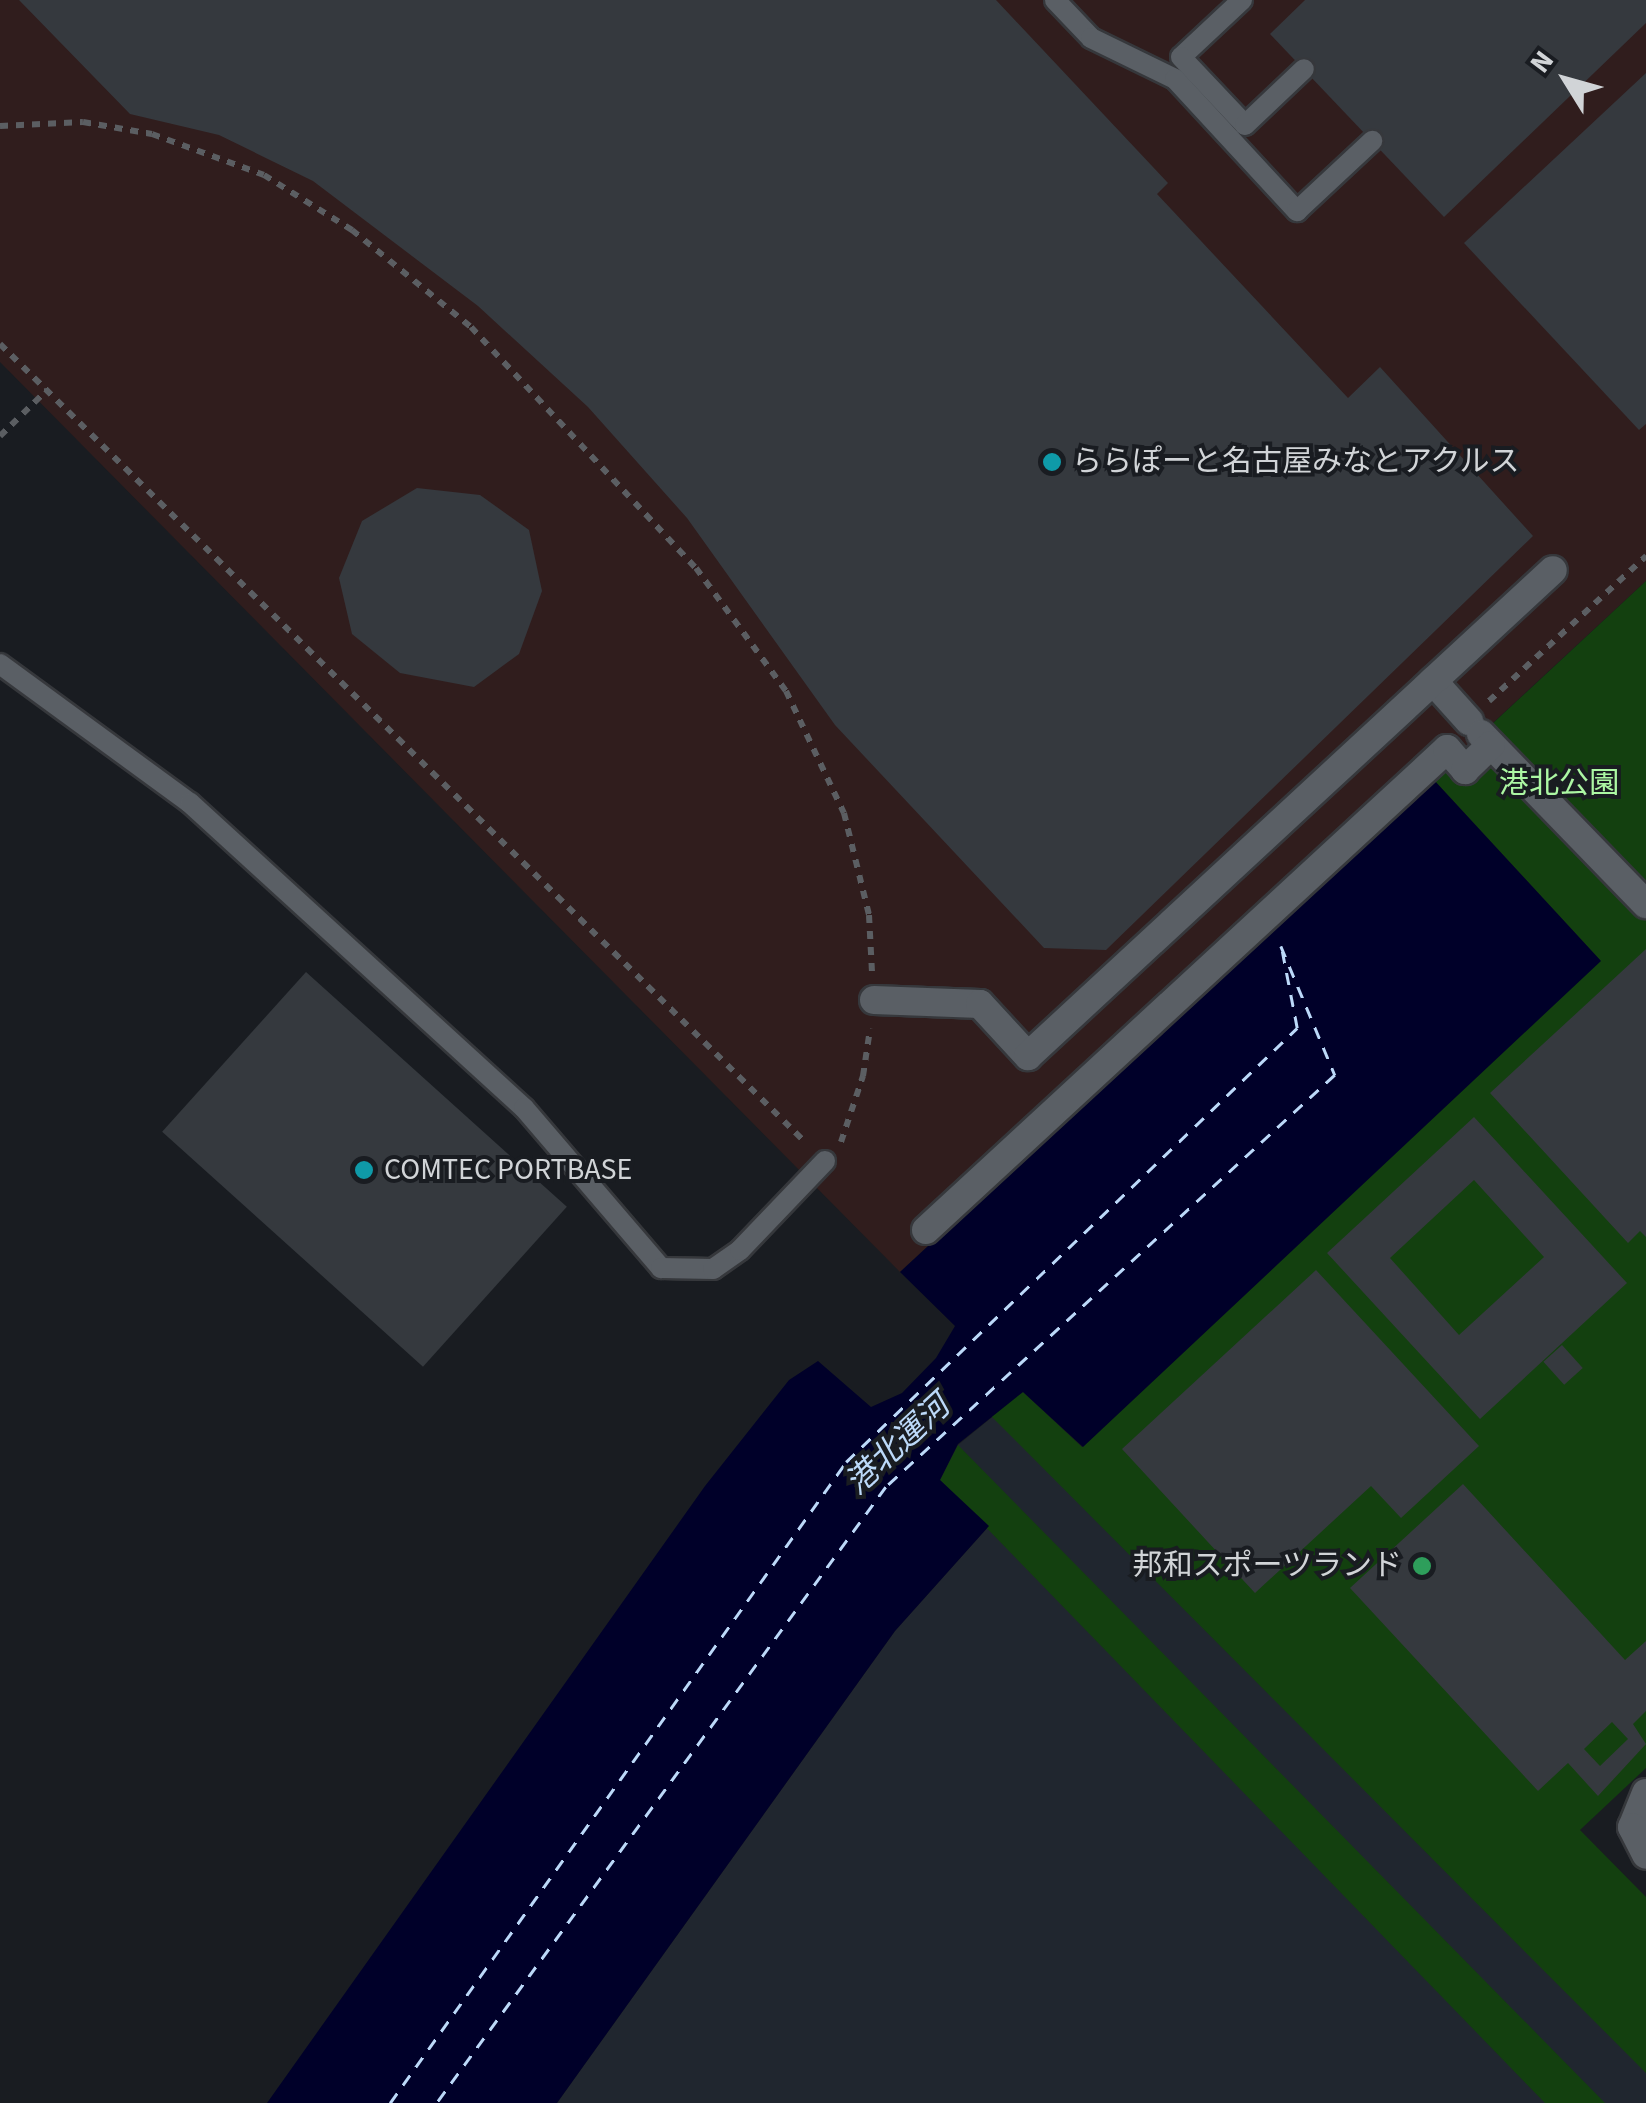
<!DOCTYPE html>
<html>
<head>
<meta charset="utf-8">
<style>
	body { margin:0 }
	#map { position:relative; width:1646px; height:2103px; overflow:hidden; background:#191c21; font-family:"Source Sans 3","Noto Sans JP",sans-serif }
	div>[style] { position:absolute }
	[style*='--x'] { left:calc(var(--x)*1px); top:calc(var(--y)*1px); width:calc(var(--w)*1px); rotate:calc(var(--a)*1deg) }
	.commercial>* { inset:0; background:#301d1d }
	.built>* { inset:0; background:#20262f }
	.green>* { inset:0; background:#13400f }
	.water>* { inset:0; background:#000029 }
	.ferry>* { height:2.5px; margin-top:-1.25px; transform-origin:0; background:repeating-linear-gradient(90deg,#bcd9f9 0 12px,transparent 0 22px) }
	.building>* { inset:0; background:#35393e; transform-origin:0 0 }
	.path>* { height:6px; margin-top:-3px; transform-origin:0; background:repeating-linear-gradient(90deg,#5b5e62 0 8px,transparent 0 16px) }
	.roads { filter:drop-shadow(2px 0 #36383c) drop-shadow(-2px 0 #36383c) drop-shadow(0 2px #36383c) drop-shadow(0 -2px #36383c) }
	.service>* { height:20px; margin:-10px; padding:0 10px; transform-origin:10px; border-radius:10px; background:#5a5f65 }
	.pedestrian>* { height:28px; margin:-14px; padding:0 14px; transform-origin:14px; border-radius:14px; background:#5a5f65 }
	.minor>* { height:28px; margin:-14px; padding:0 14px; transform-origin:14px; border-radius:14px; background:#5a5f65 }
	.dots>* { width:28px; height:28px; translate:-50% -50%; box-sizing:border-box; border:5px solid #191c21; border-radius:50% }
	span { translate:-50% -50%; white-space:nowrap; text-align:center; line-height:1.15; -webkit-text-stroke:8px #191c21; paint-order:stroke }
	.poi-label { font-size:30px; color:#d1d4d7 }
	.left { translate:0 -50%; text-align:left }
	.right { translate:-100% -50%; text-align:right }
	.park-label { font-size:30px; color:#acf7a3 }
	.water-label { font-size:32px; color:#bcd9f9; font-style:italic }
	.north { position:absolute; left:1516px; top:30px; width:100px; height:100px; -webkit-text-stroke:8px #191c21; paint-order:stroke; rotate:307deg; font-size:28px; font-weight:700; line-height:40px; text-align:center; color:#d1d4d7 }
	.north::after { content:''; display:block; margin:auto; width:35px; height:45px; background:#d1d4d7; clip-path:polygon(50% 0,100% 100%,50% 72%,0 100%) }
</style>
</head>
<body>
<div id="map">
	<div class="commercial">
		<i style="clip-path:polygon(0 0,1646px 0,1646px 581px,900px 1272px,0 362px)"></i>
	</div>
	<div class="built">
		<i style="clip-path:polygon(1023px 1392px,1646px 2025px,1646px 2103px,557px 2103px,895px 1631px,988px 1527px,940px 1480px,958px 1445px)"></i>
	</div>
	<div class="green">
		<i style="clip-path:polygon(1646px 581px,1646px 1768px,1580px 1830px,1646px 1897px,1646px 2073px,989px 1414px,1023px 1392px,1082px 1447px,1600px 960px,1433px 779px)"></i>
		<i style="clip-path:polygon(958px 1445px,1605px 2103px,1545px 2103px,940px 1480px)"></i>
	</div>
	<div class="water">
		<i style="clip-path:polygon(1433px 779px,1601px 961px,1083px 1447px,1023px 1392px,958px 1444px,940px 1480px,989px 1526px,895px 1631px,557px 2103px,267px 2103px,705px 1486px,789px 1380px,818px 1361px,871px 1407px,902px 1393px,936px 1358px,955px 1326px,900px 1272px)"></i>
	</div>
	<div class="ferry">
		<i style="--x:390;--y:2103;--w:787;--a:-54.57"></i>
		<i style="--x:846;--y:1462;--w:626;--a:-43.9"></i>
		<i style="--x:1297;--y:1028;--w:84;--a:-101"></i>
		<i style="--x:1281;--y:946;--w:140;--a:67.3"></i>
		<i style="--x:1335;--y:1075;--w:609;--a:137.46"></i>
		<i style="--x:886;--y:1487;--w:762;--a:126.09"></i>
	</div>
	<div class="building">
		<i style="clip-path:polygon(19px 0,996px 0,1168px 183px,1157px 194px,1348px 398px,1380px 367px,1533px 536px,1106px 950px,1044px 948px,835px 725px,687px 518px,588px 407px,478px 306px,313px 181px,219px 135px,130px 114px)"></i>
		<i style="clip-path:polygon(1305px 0,1646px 0,1646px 23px,1444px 217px,1270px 34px)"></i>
		<i style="clip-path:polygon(1646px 73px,1646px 424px,1639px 430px,1464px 243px)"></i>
		<i style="clip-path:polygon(417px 488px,480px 495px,529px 530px,542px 591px,519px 654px,474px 687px,400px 673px,352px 634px,339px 578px,362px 521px)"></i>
		<i style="clip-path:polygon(1646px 949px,1646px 1237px,1640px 1231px,1628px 1243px,1490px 1093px)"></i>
		<i style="left:306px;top:972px;width:351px;height:215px;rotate:42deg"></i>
		<i style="clip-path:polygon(evenodd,1474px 1117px,1627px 1283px,1480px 1419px,1327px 1253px,1474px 1117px,1474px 1180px,1544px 1257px,1459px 1335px,1390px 1258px,1474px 1180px)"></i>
		<i style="clip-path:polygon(1316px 1270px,1479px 1446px,1401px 1518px,1371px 1486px,1255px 1593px,1122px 1449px)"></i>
		<i style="left:1562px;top:1345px;width:31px;height:25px;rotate:48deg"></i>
		<i style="clip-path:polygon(evenodd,1463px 1484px,1625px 1660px,1646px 1641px,1646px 1711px,1633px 1724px,1646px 1744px,1598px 1796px,1568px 1763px,1538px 1791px,1350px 1588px,1463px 1484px,1612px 1722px,1628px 1739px,1600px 1766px,1584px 1749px,1612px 1722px)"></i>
	</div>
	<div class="path">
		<i style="--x:0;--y:126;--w:83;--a:-2.8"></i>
		<i style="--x:83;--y:122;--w:70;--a:9.9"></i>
		<i style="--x:152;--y:134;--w:119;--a:20.1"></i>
		<i style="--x:264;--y:175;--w:104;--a:32"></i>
		<i style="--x:352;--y:230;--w:154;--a:39.2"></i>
		<i style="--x:471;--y:327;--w:330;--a:47"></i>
		<i style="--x:696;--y:568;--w:152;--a:53.8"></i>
		<i style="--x:786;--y:691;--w:135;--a:64.6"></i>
		<i style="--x:844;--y:813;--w:105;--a:76.2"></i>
		<i style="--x:869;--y:915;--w:57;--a:87"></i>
		<i style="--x:0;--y:344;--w:1134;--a:44.75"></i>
		<i style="--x:0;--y:436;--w:66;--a:-44.4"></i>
		<i style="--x:1489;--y:701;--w:214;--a:-42.7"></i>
		<i style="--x:841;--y:1142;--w:70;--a:-71.6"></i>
		<i style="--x:863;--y:1076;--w:48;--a:-81.5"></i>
	</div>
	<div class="roads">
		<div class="service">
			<i style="--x:1055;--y:0;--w:52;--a:46.5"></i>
			<i style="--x:1091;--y:38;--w:93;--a:26"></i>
			<i style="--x:1175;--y:79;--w:180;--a:47.3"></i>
			<i style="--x:1297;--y:211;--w:103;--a:-43"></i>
			<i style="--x:1242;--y:0;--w:83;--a:136.9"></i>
			<i style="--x:1181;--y:57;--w:93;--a:46.7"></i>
			<i style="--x:1245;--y:125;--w:81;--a:-43.5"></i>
			<i style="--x:0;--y:664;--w:235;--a:36.2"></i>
			<i style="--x:190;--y:803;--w:452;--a:42.4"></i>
			<i style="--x:524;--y:1108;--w:211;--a:49.4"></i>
			<i style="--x:661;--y:1268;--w:52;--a:1.1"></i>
			<i style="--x:713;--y:1269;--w:33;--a:-35"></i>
			<i style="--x:740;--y:1250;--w:123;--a:-46.3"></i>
		</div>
		<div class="pedestrian">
			<i style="--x:1433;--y:681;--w:54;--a:48"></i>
			<i style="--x:1481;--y:734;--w:237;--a:45.9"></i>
			<i style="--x:874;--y:1000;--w:106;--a:2.2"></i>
			<i style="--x:980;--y:1004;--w:71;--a:47.3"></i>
			<i style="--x:1028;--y:1056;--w:715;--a:-42.79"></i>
			<i style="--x:926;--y:1230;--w:709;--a:-42.71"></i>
			<i style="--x:1447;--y:749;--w:28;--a:49"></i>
			<i style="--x:1465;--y:770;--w:36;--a:-44"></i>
		</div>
		<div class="minor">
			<i style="--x:1646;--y:1793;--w:37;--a:112"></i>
			<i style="--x:1632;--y:1827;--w:31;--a:63"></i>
		</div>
	</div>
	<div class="dots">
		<i style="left:1052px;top:462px;background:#0f9aa8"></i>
		<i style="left:364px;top:1170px;background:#0f9aa8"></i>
		<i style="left:1422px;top:1566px;background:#2e9e5b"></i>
	</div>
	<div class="poi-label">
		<span class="left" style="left:1072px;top:462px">ららぽーと名古屋みなとアクルス</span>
		<span class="left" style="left:384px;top:1170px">COMTEC PORTBASE</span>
		<span class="right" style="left:1402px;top:1566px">邦和スポーツランド</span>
	</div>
	<div class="park-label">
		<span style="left:1559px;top:784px">港北公園</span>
	</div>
	<div class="water-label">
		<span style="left:898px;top:1445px;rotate:-43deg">港北運河</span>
	</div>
	<div class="north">N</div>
</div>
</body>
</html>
